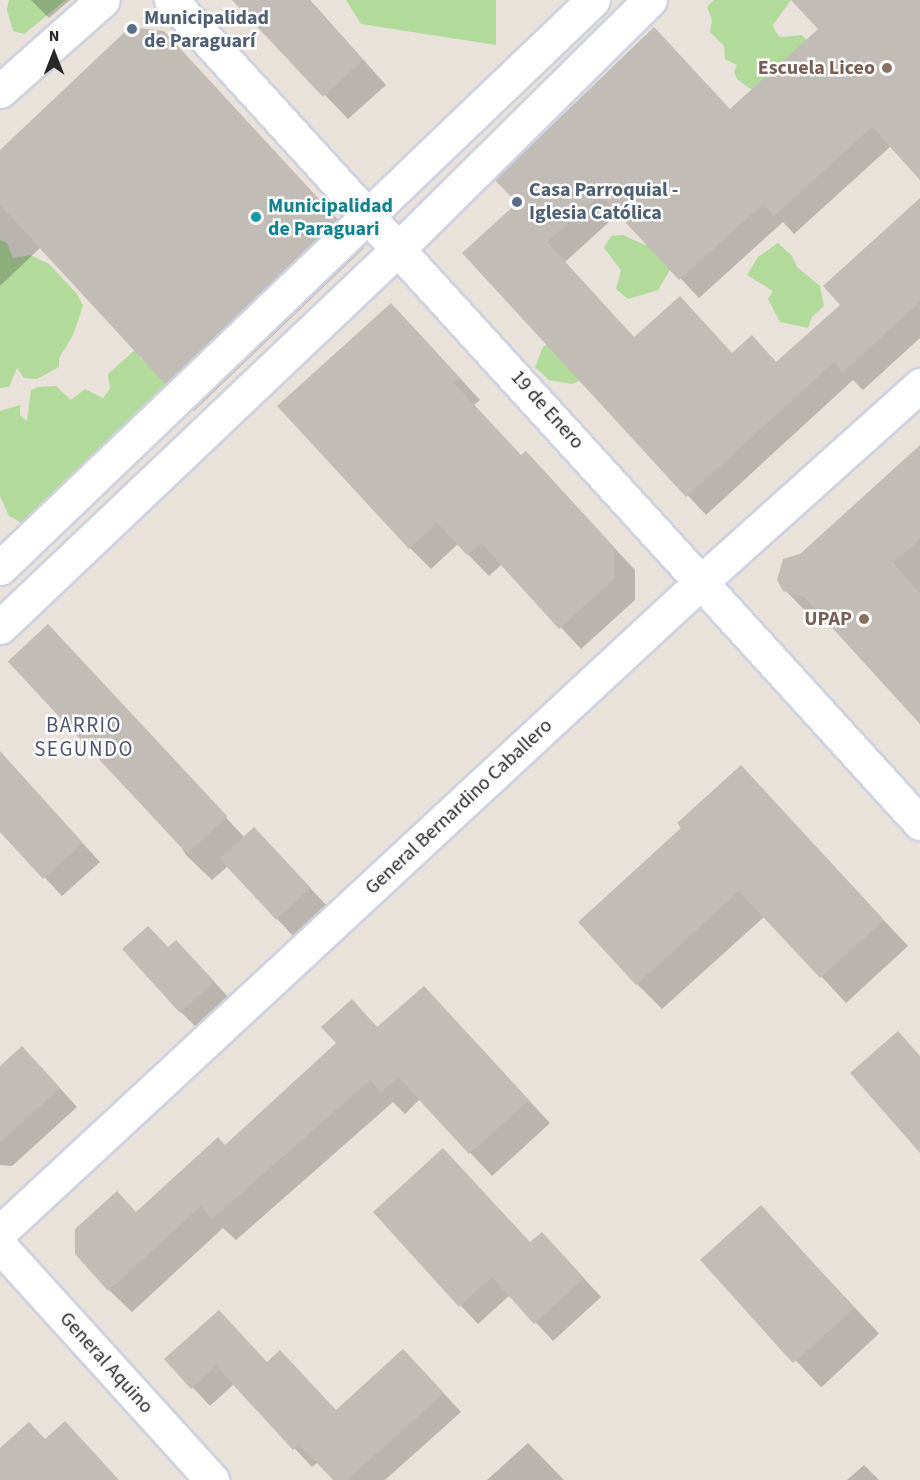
<!DOCTYPE html>
<html>
<head>
<meta charset="utf-8">
<style>
	body { margin:0 }
	#map { position:relative; width:920px; height:1480px; overflow:hidden; background:#e8e2da; font-family:"Source Sans 3",sans-serif }
	div>[style] { position:absolute }
	[style*='--x'] { left:calc(var(--x)*1px); top:calc(var(--y)*1px); width:calc(var(--w)*1px); rotate:calc(var(--a)*1deg) }
	.green>* { inset:0; background:#b1da9b }
	.shadow>* { inset:0; background:#0003; transform-origin:0 0 }
	.building>* { inset:0; background:#c1bcb6; transform-origin:0 0 }
	.roads { filter:drop-shadow(2px 0 #cfd2df) drop-shadow(-2px 0 #cfd2df) drop-shadow(0 2px #cfd2df) drop-shadow(0 -2px #cfd2df) }
	.minor>* { height:33px; margin:-16.5px; padding:0 16.5px; transform-origin:16.5px; border-radius:16.5px; background:#fff }
	.dots>* { width:16px; height:16px; translate:-50% -50%; box-sizing:border-box; border:3px solid #fff; border-radius:50% }
	span { translate:-50% -50%; white-space:nowrap; text-align:center; line-height:1.15; -webkit-text-stroke:5px #fff; paint-order:stroke }
	.service-label { font-size:20px; color:#4e5e75; font-weight:700 }
	.left { translate:0 -50%; text-align:left }
	.education-label { font-size:20px; color:#785e54; font-weight:700 }
	.right { translate:-100% -50%; text-align:right }
	.culture-label { font-size:20px; color:#0d838f; font-weight:700 }
	.street-label { font-size:20px; color:#272727 }
	.neighbourhood-label { font-size:21px; color:#4d5373; letter-spacing:1.5px }
	.north { position:absolute; left:24px; top:24px; width:60px; height:60px; -webkit-text-stroke:4px #fff; paint-order:stroke; rotate:0deg; font-size:16px; font-weight:700; line-height:24px; text-align:center; color:#272727 }
	.north::after { content:''; display:block; margin:auto; width:21px; height:27px; background:#272727; clip-path:polygon(50% 0,100% 100%,50% 72%,0 100%) }
</style>
</head>
<body>
<div id="map">
	<div class="green">
		<i style="clip-path:polygon(9px 0,66px 0,24px 34px,13px 31px,7px 10px)"></i>
		<i style="clip-path:polygon(346px 0,496px 0,496px 45px,361px 24px)"></i>
		<i style="clip-path:polygon(714px 0,791px 0,773px 25px,775px 31px,780px 37px,802px 35px,814px 47px,755px 90px,749px 88px,737px 79px,734px 72px,737px 65px,725px 59px,724px 46px,710px 32px,712px 20px,707px 7px)"></i>
		<i style="clip-path:polygon(623px 235px,645px 245px,689px 238px,658px 290px,628px 299px,616px 289px,621px 270px,604px 248px,611px 236px)"></i>
		<i style="clip-path:polygon(0 240px,7px 243px,13px 258px,30px 255px,49px 264px,77px 294px,83px 306px,73px 335px,59px 358px,59px 367px,37px 379px,24px 378px,17px 368px,9px 387px,0 388px,0 400px)"></i>
		<i style="clip-path:polygon(778px 243px,792px 256px,797px 267px,820px 286px,824px 306px,812px 317px,808px 328px,780px 322px,768px 299px,773px 291px,747px 275px,758px 257px)"></i>
		<i style="clip-path:polygon(554px 340px,590px 376px,572px 384px,549px 380px,535px 367px,543px 347px)"></i>
		<i style="clip-path:polygon(136px 349px,141px 359px,169px 381px,171px 392px,27px 526px,9px 516px,0 496px,0 411px,20px 405px,20px 415px,27px 421px,31px 390px,38px 387px,56px 386px,71px 400px,85px 389px,103px 398px,110px 389px,108px 374px)"></i>
	</div>
	<div class="shadow">
		<i style="clip-path:polygon(31px 0,70px 0,49px 18px)"></i>
		<i style="clip-path:polygon(234px 0,310px 0,386px 85px,348px 119px)"></i>
		<i style="clip-path:polygon(793px 0,920px 2px,920px 178px,891px 146px,794px 234px,783px 222px,699px 298px,619px 213px,565px 262px,635px 339px,733px 355px,752px 337px,777px 363px,842px 305px,920px 200px,920px 338px,863px 390px,853px 380px,706px 515px,464px 253px,731px 110px,820px 29px)"></i>
		<i style="clip-path:polygon(192px 62px,364px 248px,194px 411px,41px 247px,0 286px,0 153px)"></i>
		<i style="clip-path:polygon(412px 326px,480px 400px,474px 405px,522px 457px,547px 475px,635px 570px,635px 600px,581px 649px,502px 564px,489px 576px,458px 544px,431px 569px,410px 548px)"></i>
		<i style="clip-path:polygon(920px 447px,920px 721px,833px 626px,816px 622px,785px 590px,801px 555px)"></i>
		<i style="clip-path:polygon(48px 626px,245px 838px,272px 847px,328px 907px,294px 937px,228px 866px,212px 880px,186px 855px)"></i>
		<i style="clip-path:polygon(0 753px,100px 862px,62px 896px,0 830px)"></i>
		<i style="clip-path:polygon(741px 767px,908px 946px,846px 1003px,765px 916px,662px 1009px,637px 984px)"></i>
		<i style="clip-path:polygon(194px 960px,231px 1000px,199px 1030px,181px 1012px)"></i>
		<i style="clip-path:polygon(424px 988px,550px 1123px,492px 1176px,420px 1099px,405px 1114px,393px 1102px,236px 1240px,223px 1228px,132px 1312px,109px 1290px,137px 1213px,225px 1146px,338px 1043px,352px 1001px,378px 1028px)"></i>
		<i style="clip-path:polygon(40px 1066px,77px 1107px,12px 1166px,0 1165px,0 1068px)"></i>
		<i style="left:761px;top:1207px;width:173px;height:79px;rotate:47deg"></i>
		<i style="clip-path:polygon(375px 1213px,560px 1252px,601px 1297px,553px 1341px,510px 1295px,478px 1324px)"></i>
		<i style="clip-path:polygon(280px 1352px,337px 1411px,421px 1369px,461px 1412px,385px 1480px,335px 1480px,318px 1462px,312px 1467px,234px 1384px,210px 1406px,166px 1359px,268px 1363px)"></i>
		<i style="clip-path:polygon(528px 1443px,564px 1480px,487px 1480px)"></i>
		<i style="clip-path:polygon(864px 1465px,879px 1480px,847px 1480px)"></i>
	</div>
	<div class="building">
		<i style="clip-path:polygon(232px 0,308px 0,363px 60px,323px 97px)"></i>
		<i style="clip-path:polygon(791px 0,920px 0,920px 180px,872px 127px,774px 216px,763px 204px,679px 280px,600px 195px,547px 242px,634px 337px,680px 296px,732px 353px,752px 335px,776px 362px,840px 305px,823px 286px,920px 198px,920px 302px,843px 372px,834px 362px,686px 497px,462px 253px,517px 203px,495px 180px,654px 27px,730px 109px,818px 29px)"></i>
		<i style="clip-path:polygon(130px 27px,164px 31px,337px 219px,165px 384px,0 205px,0 150px)"></i>
		<i style="clip-path:polygon(391px 303px,460px 378px,454px 383px,521px 455px,526px 451px,614px 547px,614px 579px,559px 629px,481px 543px,467px 555px,437px 523px,409px 549px,277px 406px)"></i>
		<i style="clip-path:polygon(920px 445px,920px 539px,893px 563px,920px 593px,920px 724px,804px 597px,783px 591px,777px 580px,783px 559px,800px 554px)"></i>
		<i style="left:48px;top:624px;width:263px;height:55px;rotate:47deg"></i>
		<i style="clip-path:polygon(0 751px,83px 843px,43px 879px,0 832px)"></i>
		<i style="clip-path:polygon(741px 765px,884px 920px,820px 978px,739px 891px,636px 985px,578px 922px,681px 828px,677px 823px)"></i>
		<i style="left:254px;top:827px;width:83px;height:47px;rotate:47deg"></i>
		<i style="clip-path:polygon(148px 926px,168px 947px,176px 940px,214px 981px,180px 1013px,122px 949px)"></i>
		<i style="clip-path:polygon(424px 986px,529px 1100px,469px 1154px,398px 1077px,381px 1092px,370px 1080px,212px 1219px,201px 1206px,108px 1291px,75px 1254px,75px 1229px,117px 1191px,136px 1212px,218px 1137px,225px 1145px,336px 1043px,321px 1027px,352px 999px,377px 1027px)"></i>
		<i style="clip-path:polygon(898px 1031px,920px 1056px,920px 1153px,850px 1073px)"></i>
		<i style="clip-path:polygon(22px 1046px,60px 1088px,0 1142px,0 1066px)"></i>
		<i style="clip-path:polygon(443px 1148px,530px 1242px,542px 1232px,584px 1278px,534px 1324px,492px 1277px,459px 1307px,373px 1212px)"></i>
		<i style="left:761px;top:1205px;width:139px;height:82px;rotate:48deg"></i>
		<i style="clip-path:polygon(219px 1310px,267px 1362px,280px 1350px,336px 1410px,403px 1349px,444px 1393px,347px 1480px,333px 1480px,299px 1444px,293px 1450px,216px 1366px,191px 1389px,164px 1359px)"></i>
		<i style="clip-path:polygon(65px 1421px,119px 1480px,0 1480px,0 1448px,29px 1422px,45px 1439px)"></i>
	</div>
	<div class="roads">
		<div class="minor">
			<i style="--x:171;--y:0;--w:1113;--a:47.7"></i>
			<i style="--x:0;--y:91;--w:137;--a:-41.5"></i>
			<i style="--x:0;--y:568;--w:821;--a:-43.77"></i>
			<i style="--x:0;--y:627;--w:550;--a:-43.53"></i>
			<i style="--x:399;--y:248;--w:353;--a:-44.7"></i>
			<i style="--x:0;--y:1232;--w:959;--a:-42.84"></i>
			<i style="--x:703;--y:580;--w:292;--a:-41.9"></i>
			<i style="--x:0;--y:1246;--w:316;--a:47.8"></i>
		</div>
	</div>
	<div class="dots">
		<i style="left:132px;top:29px;background:#5c6f8a"></i>
		<i style="left:887px;top:68px;background:#8d6e63"></i>
		<i style="left:517px;top:202px;background:#5c6f8a"></i>
		<i style="left:256px;top:217px;background:#0f9aa8"></i>
		<i style="left:864px;top:619px;background:#8d6e63"></i>
	</div>
	<div class="service-label">
		<span class="left" style="left:144px;top:30px">Municipalidad<br>de Paraguarí</span>
		<span class="left" style="left:529px;top:202px">Casa Parroquial -<br>Iglesia Católica</span>
	</div>
	<div class="education-label">
		<span class="right" style="left:875px;top:68px">Escuela Liceo</span>
		<span class="right" style="left:852px;top:619px">UPAP</span>
	</div>
	<div class="culture-label">
		<span class="left" style="left:268px;top:218px">Municipalidad<br>de Paraguari</span>
	</div>
	<div class="street-label">
		<span style="left:547px;top:410px;rotate:48deg">19 de Enero</span>
		<span style="left:459px;top:807px;rotate:-43deg">General Bernardino Caballero</span>
		<span style="left:106px;top:1363px;rotate:48deg">General Aquino</span>
	</div>
	<div class="neighbourhood-label">
		<span style="left:84px;top:737px">BARRIO<br>SEGUNDO</span>
	</div>
	<div class="north">N</div>
</div>
</body>
</html>
